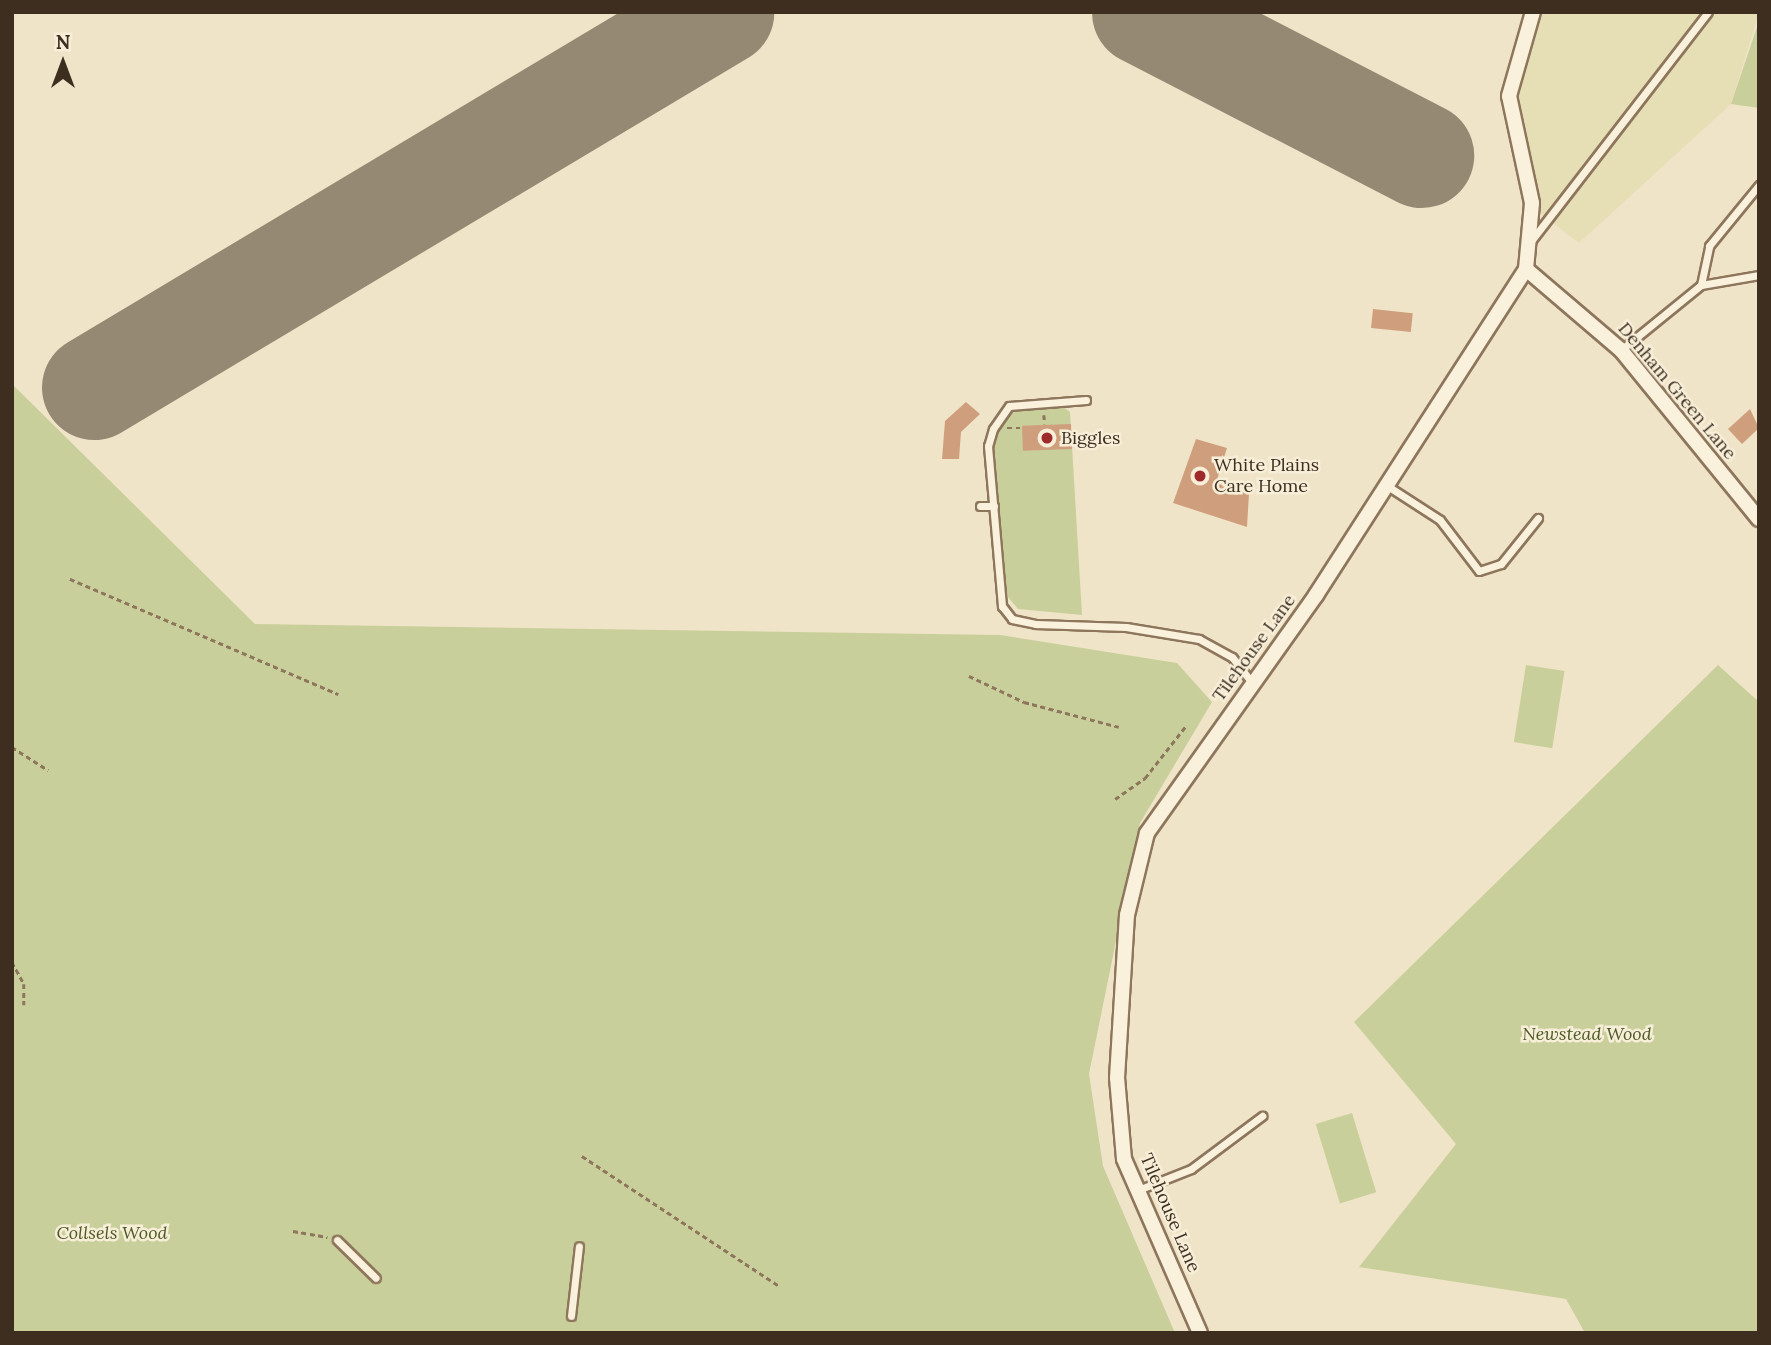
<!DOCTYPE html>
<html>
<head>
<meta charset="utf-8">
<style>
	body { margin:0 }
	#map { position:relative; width:1771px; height:1345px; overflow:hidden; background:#f0e4c8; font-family:Lora,serif }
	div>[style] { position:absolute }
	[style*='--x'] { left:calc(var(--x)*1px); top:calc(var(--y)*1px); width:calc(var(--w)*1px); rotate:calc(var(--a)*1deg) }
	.farmland>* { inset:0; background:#e6deb5 }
	.green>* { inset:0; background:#c9cf9b; transform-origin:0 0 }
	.runway>* { height:105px; margin:-52.5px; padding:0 52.5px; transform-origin:52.5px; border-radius:52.5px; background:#968974 }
	.building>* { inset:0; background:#cf9f7d; transform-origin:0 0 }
	.path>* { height:2.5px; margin-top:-1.25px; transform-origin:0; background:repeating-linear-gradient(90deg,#8d765c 0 5px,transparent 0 8.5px) }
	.roads { filter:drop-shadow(2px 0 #8d765c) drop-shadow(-2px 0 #8d765c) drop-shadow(0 2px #8d765c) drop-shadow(0 -2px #8d765c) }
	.lane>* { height:7px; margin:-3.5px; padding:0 3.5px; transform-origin:3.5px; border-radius:3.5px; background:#faf1dc }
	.street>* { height:14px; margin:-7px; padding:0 7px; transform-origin:7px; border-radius:7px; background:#faf1dc }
	.dots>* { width:19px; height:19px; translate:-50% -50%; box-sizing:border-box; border:4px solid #f7eed8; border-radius:50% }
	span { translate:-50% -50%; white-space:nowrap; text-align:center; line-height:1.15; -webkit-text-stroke:5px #f7eed8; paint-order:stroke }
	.street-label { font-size:18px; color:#3d2e20 }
	.poi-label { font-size:18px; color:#3d2e20 }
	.left { translate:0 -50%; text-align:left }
	.park-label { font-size:18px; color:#4d5a26; font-style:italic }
	.frame { position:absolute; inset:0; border:14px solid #3d2e20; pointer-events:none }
	.north { position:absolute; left:28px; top:28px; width:70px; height:70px; -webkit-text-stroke:5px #f7eed8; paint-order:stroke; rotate:0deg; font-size:19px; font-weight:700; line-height:28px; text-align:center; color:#3d2e20 }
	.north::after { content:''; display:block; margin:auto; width:24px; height:32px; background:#3d2e20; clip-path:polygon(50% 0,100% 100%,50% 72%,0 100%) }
</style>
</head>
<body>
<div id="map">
	<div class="farmland">
		<i style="clip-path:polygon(1535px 12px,1759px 12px,1731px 104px,1579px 243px,1537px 211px,1515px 81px)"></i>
	</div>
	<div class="green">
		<i style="clip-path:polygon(1759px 21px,1759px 108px,1731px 104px)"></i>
		<i style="clip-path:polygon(12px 384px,255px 624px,1000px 635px,1177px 663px,1212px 702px,1140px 823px,1089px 1074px,1103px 1166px,1175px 1333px,12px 1333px)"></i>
		<i style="clip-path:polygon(1058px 403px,1070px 412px,1082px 615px,1018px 609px,1003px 591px,993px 443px,1009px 413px)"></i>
		<i style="left:1526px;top:665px;width:39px;height:78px;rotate:9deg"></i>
		<i style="clip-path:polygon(1718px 665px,1759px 702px,1759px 1333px,1585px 1333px,1566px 1299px,1359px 1267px,1456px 1144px,1354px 1022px)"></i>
		<i style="left:1352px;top:1113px;width:83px;height:38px;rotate:73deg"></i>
	</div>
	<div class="runway">
		<i style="--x:1144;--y:12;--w:312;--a:27.3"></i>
		<i style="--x:94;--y:387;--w:731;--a:-30.88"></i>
	</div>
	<div class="building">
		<i style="left:1373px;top:309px;width:40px;height:19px;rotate:6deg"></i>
		<i style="clip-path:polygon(966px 402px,980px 414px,961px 432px,959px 459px,942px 459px,945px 421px)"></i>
		<i style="clip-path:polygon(1750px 409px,1759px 428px,1742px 444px,1728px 429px)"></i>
		<i style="left:1071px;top:424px;width:25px;height:49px;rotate:88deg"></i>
		<i style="clip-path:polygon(1196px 439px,1227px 448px,1216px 483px,1249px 494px,1247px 527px,1173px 503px)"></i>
	</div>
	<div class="path">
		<i style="--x:1044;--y:415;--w:9;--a:84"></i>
		<i style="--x:1007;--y:428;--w:15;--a:0"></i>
		<i style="--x:70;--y:579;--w:292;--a:23.2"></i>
		<i style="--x:969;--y:676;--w:61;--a:25.3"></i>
		<i style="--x:1024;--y:702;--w:98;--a:14.7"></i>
		<i style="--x:12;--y:747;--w:43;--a:32.6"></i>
		<i style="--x:1115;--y:799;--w:37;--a:-35"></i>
		<i style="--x:1145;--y:778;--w:65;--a:-51.9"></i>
		<i style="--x:12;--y:962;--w:25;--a:61"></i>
		<i style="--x:24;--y:984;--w:21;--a:90"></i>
		<i style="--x:582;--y:1156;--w:236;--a:33.4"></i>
		<i style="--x:293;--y:1231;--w:35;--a:10"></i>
	</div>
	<div class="roads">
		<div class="lane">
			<i style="--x:1531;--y:241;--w:289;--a:-52.3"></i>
			<i style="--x:1701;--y:285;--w:40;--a:-78"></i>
			<i style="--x:1709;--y:246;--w:79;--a:-50.7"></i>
			<i style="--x:1621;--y:350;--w:103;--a:-39.1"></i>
			<i style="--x:1701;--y:285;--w:59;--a:-9.8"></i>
			<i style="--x:1086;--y:400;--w:77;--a:175.5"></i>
			<i style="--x:1009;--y:406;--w:28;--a:125"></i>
			<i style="--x:993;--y:429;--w:18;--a:106"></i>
			<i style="--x:988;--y:446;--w:161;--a:85"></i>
			<i style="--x:1002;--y:606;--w:16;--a:52"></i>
			<i style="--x:1012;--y:619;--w:25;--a:12"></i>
			<i style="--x:1036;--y:624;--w:90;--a:1.9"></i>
			<i style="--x:1126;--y:627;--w:74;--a:9.3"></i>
			<i style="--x:1199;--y:639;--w:38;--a:29"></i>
			<i style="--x:1232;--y:657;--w:33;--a:52"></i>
			<i style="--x:1386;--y:485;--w:64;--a:32.9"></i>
			<i style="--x:1440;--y:520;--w:64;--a:52.6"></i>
			<i style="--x:1479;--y:571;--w:23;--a:-18"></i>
			<i style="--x:1501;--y:564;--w:59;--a:-51.2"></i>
			<i style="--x:980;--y:506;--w:14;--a:0"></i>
			<i style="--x:1138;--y:1190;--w:57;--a:-21.6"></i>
			<i style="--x:1191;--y:1169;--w:89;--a:-36.7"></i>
			<i style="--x:337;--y:1240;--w:54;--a:44.3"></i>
			<i style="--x:571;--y:1316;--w:70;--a:-83.5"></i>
		</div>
		<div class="street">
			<i style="--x:1526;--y:269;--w:125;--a:40.5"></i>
			<i style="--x:1621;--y:350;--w:218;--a:50.8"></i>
			<i style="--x:1200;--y:1333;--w:190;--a:-113.6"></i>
			<i style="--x:1124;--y:1159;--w:81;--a:-94.9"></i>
			<i style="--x:1117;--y:1078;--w:163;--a:-86.5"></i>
			<i style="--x:1127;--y:915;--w:84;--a:-76.3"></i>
			<i style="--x:1147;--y:833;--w:292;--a:-54.6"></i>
			<i style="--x:1316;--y:595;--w:388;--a:-57.2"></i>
			<i style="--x:1526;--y:269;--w:66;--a:-84.8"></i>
			<i style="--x:1532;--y:203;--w:109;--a:-102.1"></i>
			<i style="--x:1509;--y:96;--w:87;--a:-74.1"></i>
		</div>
	</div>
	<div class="dots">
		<i style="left:1047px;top:438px;background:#9e2a2b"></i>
		<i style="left:1200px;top:476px;background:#9e2a2b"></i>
	</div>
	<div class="street-label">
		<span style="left:1677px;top:391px;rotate:50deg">Denham Green Lane</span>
		<span style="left:1254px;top:648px;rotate:-54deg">Tilehouse Lane</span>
		<span style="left:1170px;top:1213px;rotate:67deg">Tilehouse Lane</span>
	</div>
	<div class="poi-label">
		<span class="left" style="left:1061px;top:438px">Biggles</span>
		<span class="left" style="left:1214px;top:476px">White Plains<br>Care Home</span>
	</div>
	<div class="park-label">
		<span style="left:1587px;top:1034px">Newstead Wood</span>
		<span style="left:112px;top:1233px">Collsels Wood</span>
	</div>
	<div class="frame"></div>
	<div class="north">N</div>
</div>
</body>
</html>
